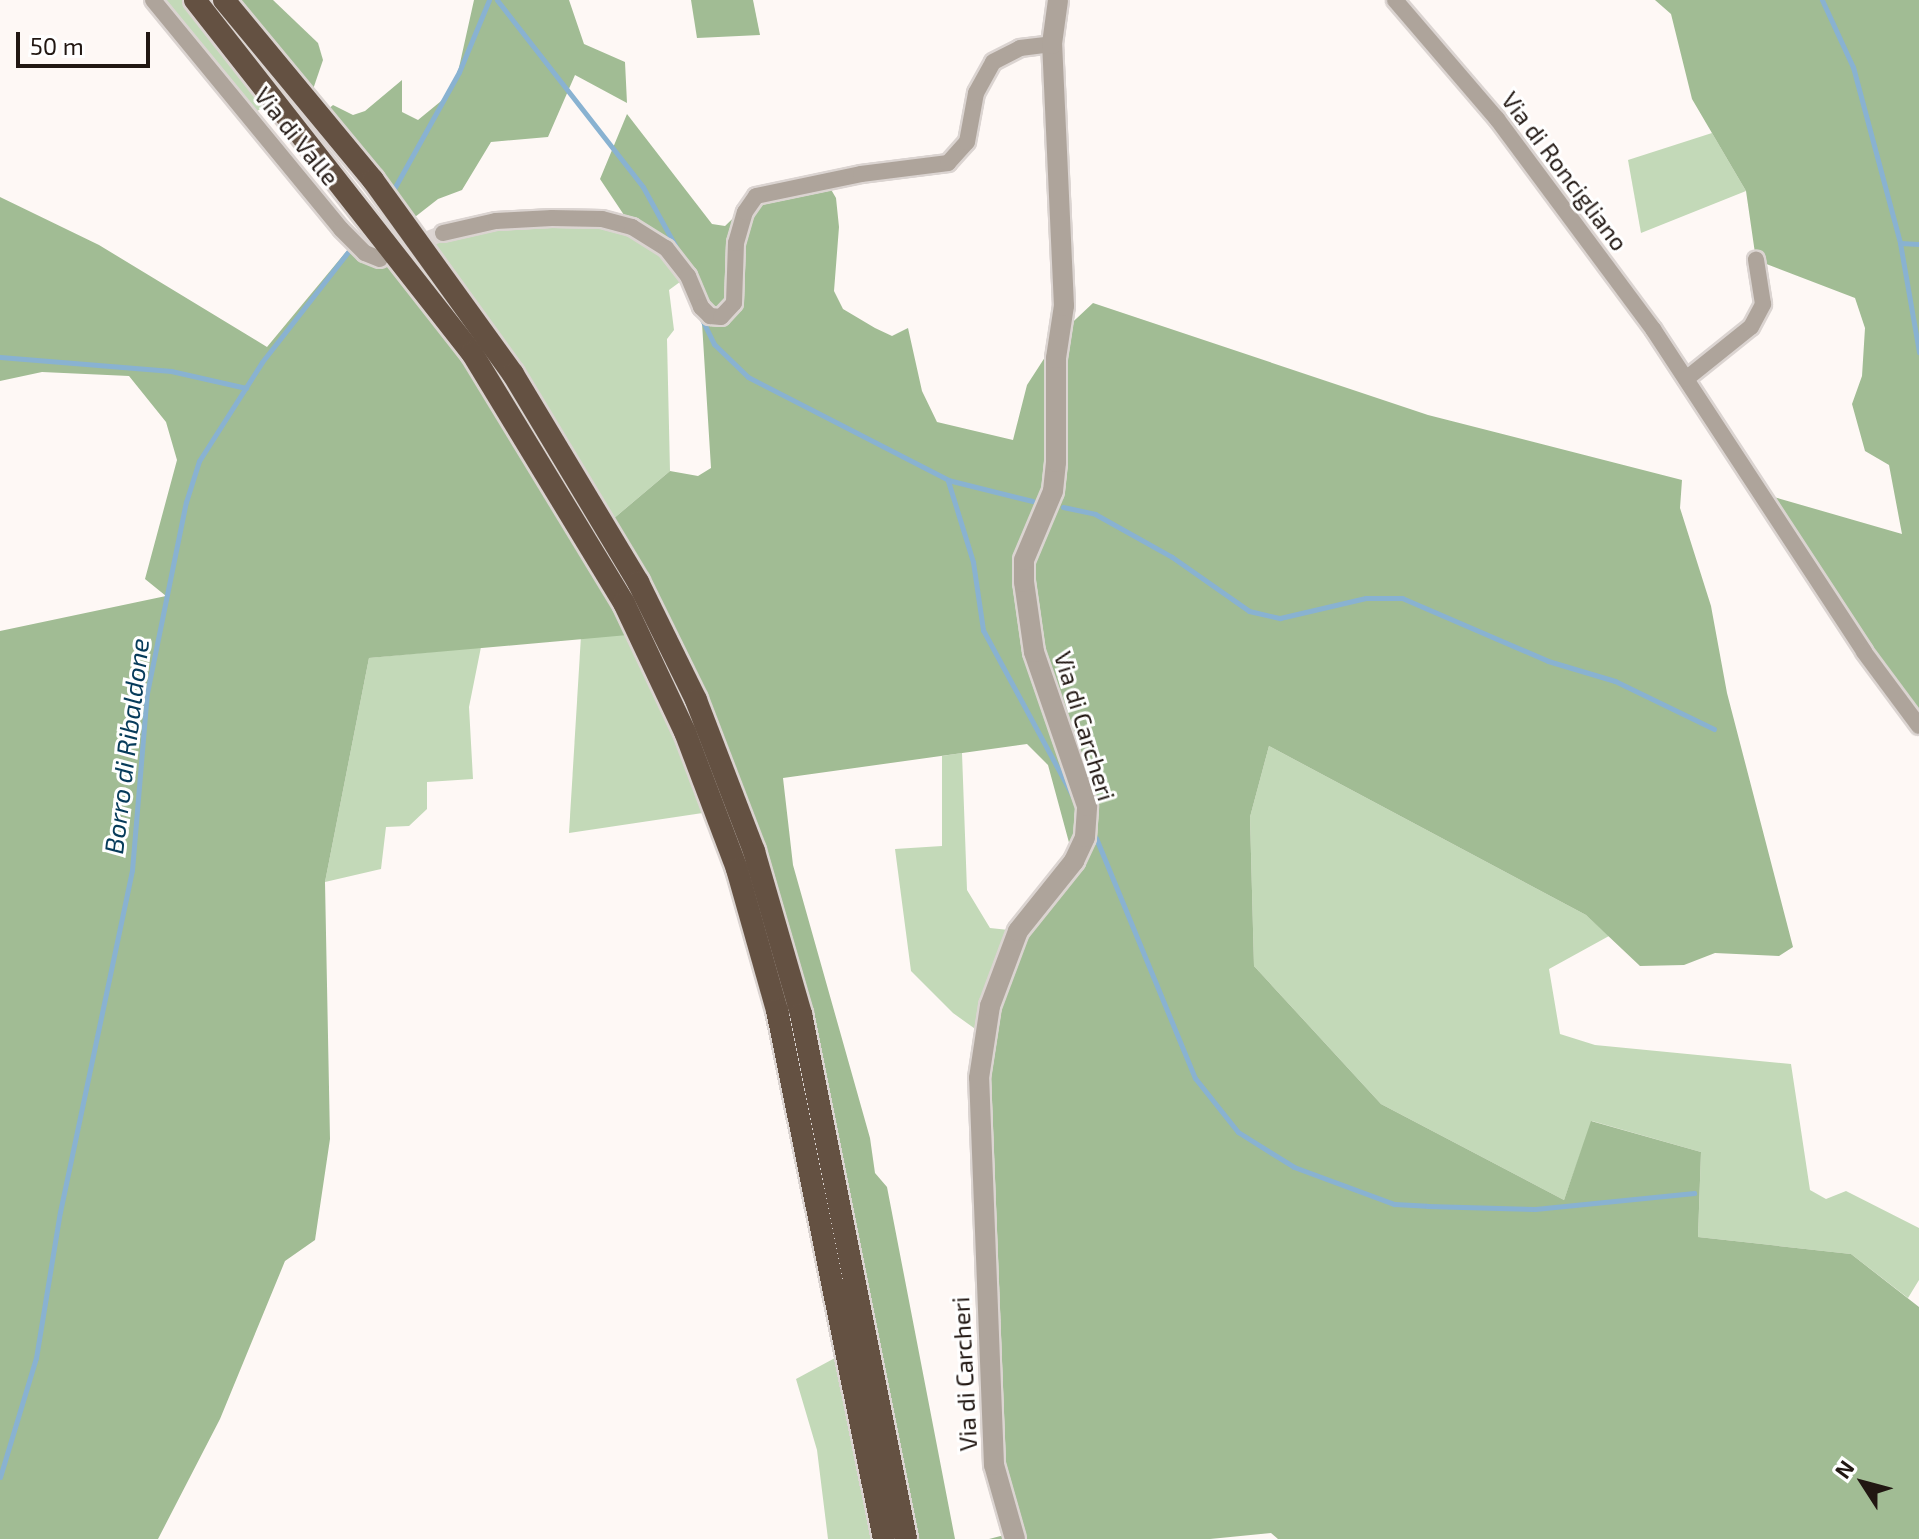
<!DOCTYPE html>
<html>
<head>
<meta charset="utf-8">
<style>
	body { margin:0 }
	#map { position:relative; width:1919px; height:1539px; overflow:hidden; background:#fef8f5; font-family:"Exo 2",sans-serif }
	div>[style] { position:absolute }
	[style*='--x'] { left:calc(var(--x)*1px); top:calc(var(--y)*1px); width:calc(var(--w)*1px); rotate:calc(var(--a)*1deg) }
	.green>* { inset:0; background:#c3d9b8 }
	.forest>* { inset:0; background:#a1bc94 }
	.stream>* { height:5px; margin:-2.5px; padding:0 2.5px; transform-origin:2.5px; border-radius:2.5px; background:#89b2d1 }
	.minor-tunnel>* { height:16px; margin-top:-8px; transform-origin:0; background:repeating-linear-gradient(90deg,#ddd6d3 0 16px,transparent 0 24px) }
	.roads { filter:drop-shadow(2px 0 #dbd4d1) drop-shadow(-2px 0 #dbd4d1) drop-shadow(0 2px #dbd4d1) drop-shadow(0 -2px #dbd4d1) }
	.minor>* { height:16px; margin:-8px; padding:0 8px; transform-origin:8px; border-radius:8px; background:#aea49b }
	.tertiary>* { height:20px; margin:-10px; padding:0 10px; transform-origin:10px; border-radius:10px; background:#aea49b }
	.trunk>* { height:22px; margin:-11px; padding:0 11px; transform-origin:11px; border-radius:11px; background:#645142 }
	span { translate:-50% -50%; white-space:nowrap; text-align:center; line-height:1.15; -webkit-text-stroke:6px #fff; paint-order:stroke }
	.street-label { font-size:24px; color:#211712 }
	.water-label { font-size:26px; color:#063b5a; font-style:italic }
	.north { position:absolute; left:1823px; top:1443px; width:80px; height:80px; -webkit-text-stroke:6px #fff; paint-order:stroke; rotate:306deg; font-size:22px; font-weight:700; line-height:32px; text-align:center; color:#211712 }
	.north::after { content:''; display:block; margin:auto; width:28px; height:36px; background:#211712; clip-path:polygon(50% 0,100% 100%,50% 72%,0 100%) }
	.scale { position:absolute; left:16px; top:32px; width:134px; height:36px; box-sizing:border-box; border:4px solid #211712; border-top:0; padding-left:10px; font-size:24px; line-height:28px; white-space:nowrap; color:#211712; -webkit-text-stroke:6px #fff; paint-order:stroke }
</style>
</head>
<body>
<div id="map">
	<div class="green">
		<i style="clip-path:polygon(157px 0,195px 0,275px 99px,250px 116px)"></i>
		<i style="clip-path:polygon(1712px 133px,1746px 191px,1641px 233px,1628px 160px)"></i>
		<i style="clip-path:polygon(496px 221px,632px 227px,688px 276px,669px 290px,674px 330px,667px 339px,670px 471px,606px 525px,420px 242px)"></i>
		<i style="clip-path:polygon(615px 633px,639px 634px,716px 811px,569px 833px,581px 636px)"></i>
		<i style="clip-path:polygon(481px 647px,469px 707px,473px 779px,427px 782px,427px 809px,409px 826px,386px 827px,381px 869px,325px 882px,369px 658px)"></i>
		<i style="clip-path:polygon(1269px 746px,1586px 915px,1609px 936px,1549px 969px,1560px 1034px,1595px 1045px,1791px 1064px,1810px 1190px,1826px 1199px,1846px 1191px,1919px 1228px,1919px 1280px,1908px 1298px,1851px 1254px,1698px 1237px,1701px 1152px,1592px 1121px,1564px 1200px,1381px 1104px,1254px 966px,1250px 817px)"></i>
		<i style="clip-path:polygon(962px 753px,967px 890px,990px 928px,1018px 931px,985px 1036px,953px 1013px,911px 971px,895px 849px,942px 846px,942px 756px)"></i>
		<i style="clip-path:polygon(846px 1352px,884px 1539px,828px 1539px,817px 1450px,796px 1379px)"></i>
	</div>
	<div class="forest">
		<i style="clip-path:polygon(224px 0,273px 0,318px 43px,323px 60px,308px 104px)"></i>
		<i style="clip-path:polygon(474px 0,569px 0,584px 44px,625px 62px,627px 103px,575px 75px,548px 137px,491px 142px,462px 190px,438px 199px,406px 224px,319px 117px,333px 105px,353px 115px,365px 111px,402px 80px,402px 112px,418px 120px,446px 97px,458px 72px)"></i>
		<i style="clip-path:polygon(691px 0,753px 0,760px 35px,697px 38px)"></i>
		<i style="clip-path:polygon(1655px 0,1919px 0,1919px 726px,1760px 493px,1902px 534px,1889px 465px,1865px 451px,1852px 404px,1862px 376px,1865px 328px,1855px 298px,1756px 260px,1746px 191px,1692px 99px,1671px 14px)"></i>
		<i style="clip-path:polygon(627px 114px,712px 224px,725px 226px,756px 196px,826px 181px,836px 198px,839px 227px,834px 291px,843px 309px,875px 328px,892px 336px,908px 328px,922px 391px,937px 422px,1013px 440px,1027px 385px,1060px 334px,1093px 303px,1428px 415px,1682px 480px,1680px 508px,1711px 606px,1727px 693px,1793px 947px,1779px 956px,1715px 953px,1684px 965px,1640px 966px,1586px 915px,1269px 746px,1250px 817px,1254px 966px,1381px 1104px,1564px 1200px,1591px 1121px,1701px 1152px,1698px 1237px,1851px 1254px,1919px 1307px,1919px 1539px,1278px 1539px,1271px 1533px,1210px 1539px,989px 1539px,1012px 1533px,1004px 1512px,979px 1078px,1018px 931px,1074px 861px,1048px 765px,1027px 744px,783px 778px,793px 865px,870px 1138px,875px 1173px,887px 1187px,955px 1539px,906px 1539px,754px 851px,606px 525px,670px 471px,698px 476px,711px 468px,701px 307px,688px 276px,632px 227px,600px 179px)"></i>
		<i style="clip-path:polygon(0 197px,99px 245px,267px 347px,345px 253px,376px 225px,472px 353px,639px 634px,369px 658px,325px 882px,330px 1139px,315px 1240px,285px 1261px,220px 1419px,158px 1539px,0 1539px,0 631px,166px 596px,145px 579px,177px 460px,166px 422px,129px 376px,42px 372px,0 381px)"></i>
	</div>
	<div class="stream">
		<i style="--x:497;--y:0;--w:237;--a:52"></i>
		<i style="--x:643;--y:187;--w:81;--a:61.2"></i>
		<i style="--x:1822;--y:0;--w:74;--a:65.2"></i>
		<i style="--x:1853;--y:67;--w:182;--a:75"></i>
		<i style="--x:1900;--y:243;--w:111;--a:80.1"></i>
		<i style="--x:390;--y:196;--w:142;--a:-60.9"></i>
		<i style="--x:459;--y:72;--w:78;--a:-67.4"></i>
		<i style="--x:1900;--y:243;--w:19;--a:3"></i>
		<i style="--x:690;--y:295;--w:55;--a:63.9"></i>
		<i style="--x:714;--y:344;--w:47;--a:44.1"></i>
		<i style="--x:748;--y:377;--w:225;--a:27.2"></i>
		<i style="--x:948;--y:480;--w:87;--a:14"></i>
		<i style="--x:0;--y:357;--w:172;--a:4.7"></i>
		<i style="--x:171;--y:371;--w:77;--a:12.8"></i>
		<i style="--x:948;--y:481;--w:85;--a:72.8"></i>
		<i style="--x:973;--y:562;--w:69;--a:81.6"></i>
		<i style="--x:983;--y:630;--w:191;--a:61.6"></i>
		<i style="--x:1063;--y:507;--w:33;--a:12"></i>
		<i style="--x:1095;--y:514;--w:88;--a:29.2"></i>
		<i style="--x:1172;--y:557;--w:94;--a:35"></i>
		<i style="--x:1249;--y:611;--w:32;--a:13"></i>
		<i style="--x:1280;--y:618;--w:88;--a:-13.1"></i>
		<i style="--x:1366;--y:598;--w:36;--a:0"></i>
		<i style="--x:1402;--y:598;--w:159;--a:23.3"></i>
		<i style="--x:1548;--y:661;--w:70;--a:16.6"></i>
		<i style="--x:1615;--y:681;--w:110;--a:25.9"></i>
		<i style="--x:1096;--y:838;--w:260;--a:67.6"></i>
		<i style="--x:1195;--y:1078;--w:69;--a:51.5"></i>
		<i style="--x:1238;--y:1132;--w:66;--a:32"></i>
		<i style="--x:1294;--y:1167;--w:107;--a:20.3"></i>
		<i style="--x:1394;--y:1204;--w:33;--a:3"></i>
		<i style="--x:1427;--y:1206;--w:108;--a:1.6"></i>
		<i style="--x:1535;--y:1209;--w:160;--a:-5.7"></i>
		<i style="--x:0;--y:1477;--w:124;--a:-73.2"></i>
		<i style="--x:36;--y:1358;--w:148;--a:-80.7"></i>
		<i style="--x:60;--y:1212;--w:349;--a:-78.1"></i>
		<i style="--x:132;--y:870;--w:178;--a:-85.2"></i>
		<i style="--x:147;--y:693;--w:195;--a:-78.5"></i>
		<i style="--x:186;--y:502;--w:43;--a:-72.4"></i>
		<i style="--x:199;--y:461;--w:117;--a:-57.5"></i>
		<i style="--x:262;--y:362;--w:167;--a:-52"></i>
	</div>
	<div class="minor-tunnel">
		<i style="--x:385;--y:256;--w:62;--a:-21.6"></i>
	</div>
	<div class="roads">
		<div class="minor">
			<i style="--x:153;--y:0;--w:296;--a:50.6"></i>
			<i style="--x:341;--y:229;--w:34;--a:45"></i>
			<i style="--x:365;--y:253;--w:16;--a:22"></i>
			<i style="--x:1395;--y:0;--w:157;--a:49.4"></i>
			<i style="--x:1497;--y:119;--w:262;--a:53.4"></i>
			<i style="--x:1653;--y:329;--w:386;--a:56.8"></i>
			<i style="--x:1864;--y:652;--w:92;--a:53.4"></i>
			<i style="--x:443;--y:233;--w:54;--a:-12.8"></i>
			<i style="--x:496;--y:221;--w:56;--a:-3.1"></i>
			<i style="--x:552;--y:218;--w:50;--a:1.1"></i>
			<i style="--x:602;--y:219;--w:31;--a:15"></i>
			<i style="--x:632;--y:227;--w:40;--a:32"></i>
			<i style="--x:666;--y:248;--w:36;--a:52"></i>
			<i style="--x:688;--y:276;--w:34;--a:67"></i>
			<i style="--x:701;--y:307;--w:13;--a:45"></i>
			<i style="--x:710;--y:316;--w:11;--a:5"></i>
			<i style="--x:721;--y:317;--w:19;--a:-47"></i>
			<i style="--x:734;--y:303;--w:60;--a:-88.1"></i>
			<i style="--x:736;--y:243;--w:32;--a:-74"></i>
			<i style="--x:745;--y:212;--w:19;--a:-55"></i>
			<i style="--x:756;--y:196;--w:107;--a:-11.8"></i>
			<i style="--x:861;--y:174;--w:88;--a:-7.2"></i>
			<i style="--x:948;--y:163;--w:28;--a:-48"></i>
			<i style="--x:967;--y:142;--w:50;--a:-79.6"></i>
			<i style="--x:976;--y:93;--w:35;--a:-61"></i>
			<i style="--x:993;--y:62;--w:30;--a:-27"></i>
			<i style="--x:1020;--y:48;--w:32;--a:-7"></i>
			<i style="--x:1686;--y:379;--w:83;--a:-38.7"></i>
			<i style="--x:1751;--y:327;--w:26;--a:-62"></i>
			<i style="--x:1763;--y:304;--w:45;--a:-99"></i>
		</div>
		<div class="tertiary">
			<i style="--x:1015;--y:1539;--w:77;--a:-105.8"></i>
			<i style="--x:994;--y:1465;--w:387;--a:-92.2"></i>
			<i style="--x:979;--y:1078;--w:73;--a:-81.3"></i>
			<i style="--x:990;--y:1006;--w:80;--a:-69.5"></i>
			<i style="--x:1018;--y:931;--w:90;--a:-51.3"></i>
			<i style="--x:1074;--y:861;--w:26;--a:-65"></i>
			<i style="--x:1085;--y:837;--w:31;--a:-86"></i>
			<i style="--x:1087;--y:806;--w:163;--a:-109"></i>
			<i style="--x:1034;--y:652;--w:71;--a:-98.1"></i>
			<i style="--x:1024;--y:582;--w:22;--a:-90"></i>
			<i style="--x:1024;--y:560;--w:75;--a:-67.2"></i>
			<i style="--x:1053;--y:491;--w:29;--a:-84"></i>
			<i style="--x:1056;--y:462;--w:104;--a:-90"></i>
			<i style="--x:1056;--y:358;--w:53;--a:-81.3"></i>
			<i style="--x:1064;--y:306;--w:262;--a:-92.6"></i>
			<i style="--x:1052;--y:44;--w:44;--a:-82.2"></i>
		</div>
		<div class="trunk">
			<i style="--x:195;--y:0;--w:449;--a:51.9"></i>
			<i style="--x:472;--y:353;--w:293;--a:58.7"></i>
			<i style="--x:624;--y:603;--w:143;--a:64.7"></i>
			<i style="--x:685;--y:732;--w:147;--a:69.2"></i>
			<i style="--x:737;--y:869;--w:147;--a:74.2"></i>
			<i style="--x:777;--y:1010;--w:540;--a:78.57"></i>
			<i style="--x:224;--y:0;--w:234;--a:50.4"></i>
			<i style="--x:373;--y:180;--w:239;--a:54.2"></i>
			<i style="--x:513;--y:374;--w:243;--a:59"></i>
			<i style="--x:638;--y:582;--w:131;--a:63.8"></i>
			<i style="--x:696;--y:700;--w:162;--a:69"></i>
			<i style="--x:754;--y:851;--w:170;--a:73.9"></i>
			<i style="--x:801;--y:1014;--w:535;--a:78.69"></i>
		</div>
	</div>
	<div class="street-label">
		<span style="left:297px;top:136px;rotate:51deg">Via di Valle</span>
		<span style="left:1565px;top:171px;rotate:53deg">Via di Roncigliano</span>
		<span style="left:1085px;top:726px;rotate:73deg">Via di Carcheri</span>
		<span style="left:964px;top:1374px;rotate:-93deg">Via di Carcheri</span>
	</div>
	<div class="water-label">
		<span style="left:126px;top:746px;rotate:-83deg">Borro di Ribaldone</span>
	</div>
	<div class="north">N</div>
	<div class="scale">50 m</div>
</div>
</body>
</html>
